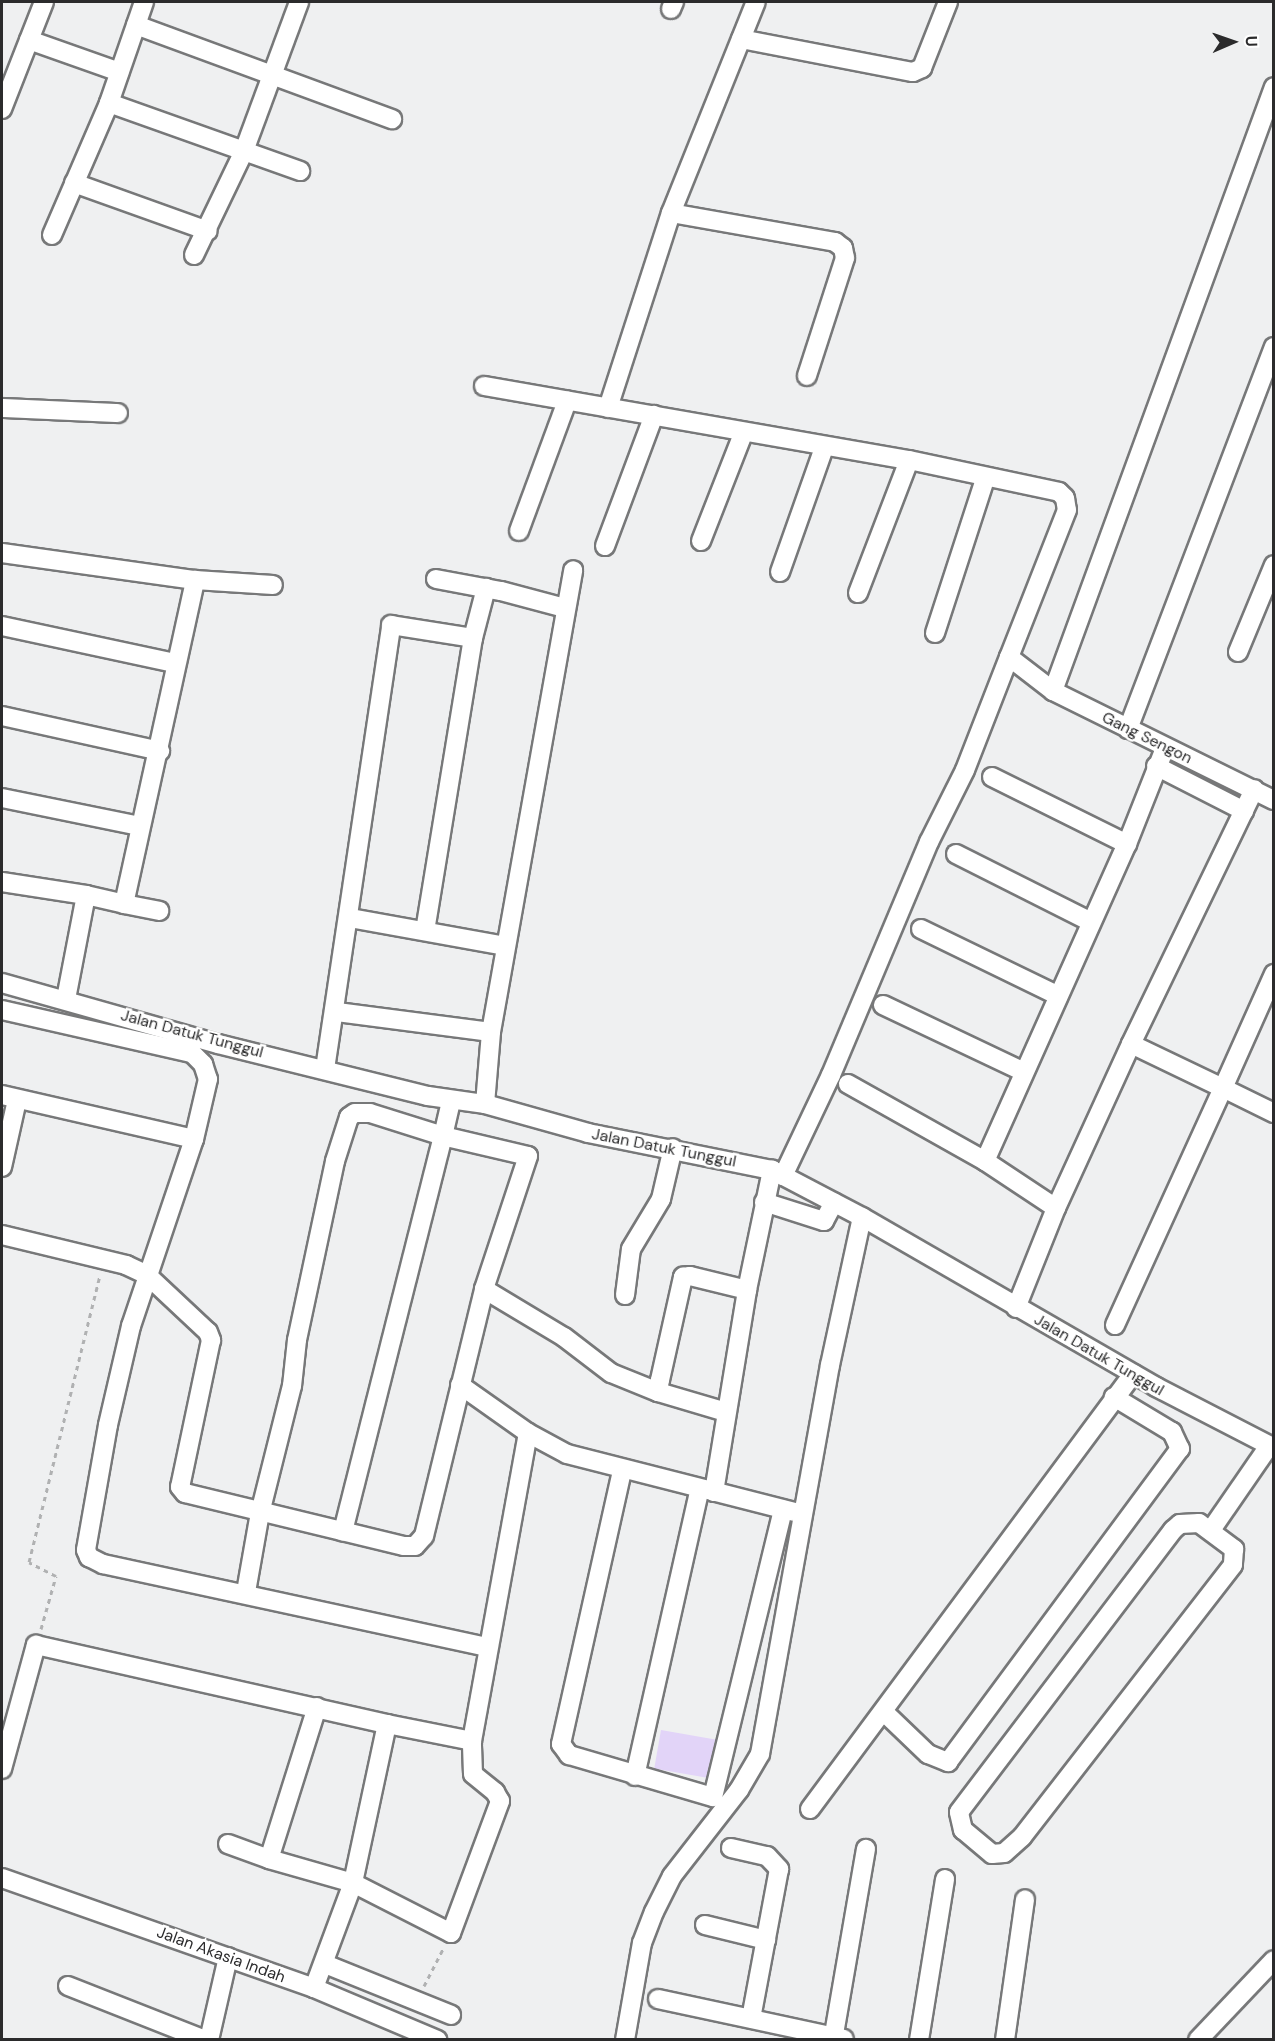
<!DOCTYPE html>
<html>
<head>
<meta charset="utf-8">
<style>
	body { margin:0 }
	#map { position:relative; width:1275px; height:2041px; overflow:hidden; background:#eff0f1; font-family:"DM Sans",sans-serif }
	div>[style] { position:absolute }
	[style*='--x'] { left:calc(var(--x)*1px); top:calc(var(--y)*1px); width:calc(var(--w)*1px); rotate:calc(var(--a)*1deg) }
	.building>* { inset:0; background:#e2d4f8; transform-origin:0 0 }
	.path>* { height:3px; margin-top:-1.5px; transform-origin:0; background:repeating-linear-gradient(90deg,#b0b1b2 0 4.5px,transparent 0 9px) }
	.roads { filter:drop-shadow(2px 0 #777879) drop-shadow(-2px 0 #777879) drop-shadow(0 2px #777879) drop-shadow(0 -2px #777879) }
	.street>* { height:18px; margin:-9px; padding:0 9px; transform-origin:9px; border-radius:9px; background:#fff }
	span { translate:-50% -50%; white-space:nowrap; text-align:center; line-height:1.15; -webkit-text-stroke:5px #fff; paint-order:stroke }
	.street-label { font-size:16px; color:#2b2b2c }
	.frame { position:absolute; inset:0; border:3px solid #2b2b2c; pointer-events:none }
	.north { position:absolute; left:1203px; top:12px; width:60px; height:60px; -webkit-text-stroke:4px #fff; paint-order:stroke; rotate:88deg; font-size:16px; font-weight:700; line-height:24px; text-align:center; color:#2b2b2c }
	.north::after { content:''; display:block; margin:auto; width:21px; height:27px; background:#2b2b2c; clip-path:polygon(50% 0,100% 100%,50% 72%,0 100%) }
</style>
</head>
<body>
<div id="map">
	<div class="building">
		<i style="left:661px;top:1730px;width:55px;height:39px;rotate:10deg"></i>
	</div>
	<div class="path">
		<i style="--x:41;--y:1629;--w:55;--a:-74.2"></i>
		<i style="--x:56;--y:1576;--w:30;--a:-153"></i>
		<i style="--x:29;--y:1562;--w:295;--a:-76.1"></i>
		<i style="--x:424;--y:1986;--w:42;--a:-62.8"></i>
	</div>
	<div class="roads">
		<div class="street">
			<i style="--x:671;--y:9;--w:8;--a:-67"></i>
			<i style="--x:136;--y:25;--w:273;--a:20.2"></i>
			<i style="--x:741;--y:39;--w:175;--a:10.9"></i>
			<i style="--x:913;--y:72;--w:10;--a:-24"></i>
			<i style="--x:922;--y:68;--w:71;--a:-68.5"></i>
			<i style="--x:29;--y:40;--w:96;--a:19.4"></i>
			<i style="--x:109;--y:103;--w:203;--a:19.6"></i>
			<i style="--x:2;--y:109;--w:115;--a:-68.6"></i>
			<i style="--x:74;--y:183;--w:142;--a:19.7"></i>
			<i style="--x:671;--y:213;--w:167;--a:10"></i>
			<i style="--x:835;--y:242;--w:10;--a:37"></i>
			<i style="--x:843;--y:248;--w:10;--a:79"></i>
			<i style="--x:845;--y:258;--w:124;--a:107.9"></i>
			<i style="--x:52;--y:235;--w:144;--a:-66.6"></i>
			<i style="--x:109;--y:103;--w:107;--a:-70.9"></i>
			<i style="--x:194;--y:255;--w:115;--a:-64.3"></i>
			<i style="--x:244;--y:151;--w:159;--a:-69.7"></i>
			<i style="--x:484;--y:386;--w:431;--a:9.9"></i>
			<i style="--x:909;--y:460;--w:153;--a:12"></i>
			<i style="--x:1059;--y:492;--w:8;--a:45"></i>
			<i style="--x:1065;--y:498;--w:12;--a:81"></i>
			<i style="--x:1067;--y:510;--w:158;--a:111.5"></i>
			<i style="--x:1009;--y:657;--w:56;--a:37.7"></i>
			<i style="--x:1053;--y:691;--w:246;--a:26.3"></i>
			<i style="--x:2;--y:408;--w:116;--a:2.5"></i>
			<i style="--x:608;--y:408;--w:205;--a:-72.1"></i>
			<i style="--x:671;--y:213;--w:227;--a:-68.1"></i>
			<i style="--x:519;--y:531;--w:139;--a:-69.7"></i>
			<i style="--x:701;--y:541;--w:115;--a:-68.6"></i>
			<i style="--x:605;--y:546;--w:140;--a:-69.5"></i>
			<i style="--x:2;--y:553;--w:195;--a:8"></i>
			<i style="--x:195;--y:580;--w:78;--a:3.7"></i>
			<i style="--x:780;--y:572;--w:132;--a:-70.5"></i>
			<i style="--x:436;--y:579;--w:66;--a:10.5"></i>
			<i style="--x:501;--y:591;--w:66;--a:14.9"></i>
			<i style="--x:858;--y:593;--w:142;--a:-69"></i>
			<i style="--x:2;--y:626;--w:177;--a:12.1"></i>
			<i style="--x:935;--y:633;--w:162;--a:-72"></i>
			<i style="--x:1238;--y:652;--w:94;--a:-67.5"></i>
			<i style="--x:1053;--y:691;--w:643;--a:-69.9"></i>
			<i style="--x:2;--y:716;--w:162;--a:12.5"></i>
			<i style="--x:1128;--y:729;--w:409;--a:-69.1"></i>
			<i style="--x:1156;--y:766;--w:99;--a:27.1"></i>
			<i style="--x:992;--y:777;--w:151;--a:26.4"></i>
			<i style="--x:2;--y:798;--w:141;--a:11.5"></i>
			<i style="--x:956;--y:854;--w:151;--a:26.7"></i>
			<i style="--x:2;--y:882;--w:85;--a:8.8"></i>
			<i style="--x:124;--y:904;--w:36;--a:11"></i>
			<i style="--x:350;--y:918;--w:158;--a:10.2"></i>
			<i style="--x:921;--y:929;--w:153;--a:25.9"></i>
			<i style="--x:425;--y:931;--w:297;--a:-80.7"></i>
			<i style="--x:473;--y:638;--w:52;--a:-75.4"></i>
			<i style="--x:2;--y:983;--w:224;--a:15.8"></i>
			<i style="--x:218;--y:1044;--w:216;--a:13.9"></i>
			<i style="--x:428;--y:1096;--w:58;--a:8"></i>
			<i style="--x:485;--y:1104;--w:107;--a:15.7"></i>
			<i style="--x:588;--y:1133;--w:188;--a:11.4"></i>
			<i style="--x:772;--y:1170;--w:102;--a:27.6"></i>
			<i style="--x:862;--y:1217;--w:340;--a:30"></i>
			<i style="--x:1156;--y:1387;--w:133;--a:27.3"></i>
			<i style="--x:66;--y:999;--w:106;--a:-79.1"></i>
			<i style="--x:86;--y:895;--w:39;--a:13"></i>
			<i style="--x:124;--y:904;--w:332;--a:-77.6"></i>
			<i style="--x:883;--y:1005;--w:156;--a:25.4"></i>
			<i style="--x:2;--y:1010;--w:195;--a:12.8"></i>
			<i style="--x:192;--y:1053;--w:16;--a:45"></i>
			<i style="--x:203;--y:1064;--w:16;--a:72"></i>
			<i style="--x:208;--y:1079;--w:62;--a:103.1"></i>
			<i style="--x:194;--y:1139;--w:197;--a:108.6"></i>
			<i style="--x:131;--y:1326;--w:102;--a:103.1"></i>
			<i style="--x:108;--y:1425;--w:127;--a:100"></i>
			<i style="--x:86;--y:1550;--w:8;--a:67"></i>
			<i style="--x:89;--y:1557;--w:16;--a:27"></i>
			<i style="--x:103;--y:1564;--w:392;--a:12.2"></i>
			<i style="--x:337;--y:1012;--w:155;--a:7.4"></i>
			<i style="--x:491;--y:1032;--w:469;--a:-79.9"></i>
			<i style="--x:1131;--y:1044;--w:102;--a:25.6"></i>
			<i style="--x:1223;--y:1088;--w:125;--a:-65.9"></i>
			<i style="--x:325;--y:1069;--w:449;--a:-81.5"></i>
			<i style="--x:391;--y:625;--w:83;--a:9"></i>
			<i style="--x:848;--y:1084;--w:157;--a:29.3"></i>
			<i style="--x:985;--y:1161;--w:85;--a:33.5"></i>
			<i style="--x:2;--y:1095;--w:197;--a:12.9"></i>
			<i style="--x:485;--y:1104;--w:72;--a:-85.2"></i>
			<i style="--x:985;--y:1161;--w:347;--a:-65.9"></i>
			<i style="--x:1127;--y:844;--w:103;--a:-68.4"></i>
			<i style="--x:2;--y:1167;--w:69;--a:-77.4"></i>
			<i style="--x:783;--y:1176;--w:112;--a:-64.6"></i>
			<i style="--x:831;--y:1075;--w:253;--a:-67.2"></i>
			<i style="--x:929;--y:842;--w:80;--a:-63.4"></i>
			<i style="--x:965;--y:770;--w:121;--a:-68.7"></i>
			<i style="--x:764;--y:1202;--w:63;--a:17.6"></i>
			<i style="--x:824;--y:1221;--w:21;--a:-62"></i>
			<i style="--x:2;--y:1235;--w:128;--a:13.6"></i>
			<i style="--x:126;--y:1265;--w:23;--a:25"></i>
			<i style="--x:147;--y:1275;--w:83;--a:43.1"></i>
			<i style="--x:208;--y:1332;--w:9;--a:69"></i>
			<i style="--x:211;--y:1340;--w:150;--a:101.9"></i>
			<i style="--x:180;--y:1487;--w:8;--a:50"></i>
			<i style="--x:185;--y:1493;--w:225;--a:13.6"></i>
			<i style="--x:404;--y:1546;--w:11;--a:0"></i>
			<i style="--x:415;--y:1546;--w:13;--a:-48"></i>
			<i style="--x:424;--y:1536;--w:254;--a:-76.3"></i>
			<i style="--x:484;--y:1289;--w:140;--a:-71.7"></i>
			<i style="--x:528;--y:1156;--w:87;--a:-166.8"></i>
			<i style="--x:443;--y:1136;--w:408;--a:104.2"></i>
			<i style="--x:484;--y:1289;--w:93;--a:31"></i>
			<i style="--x:564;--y:1337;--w:59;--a:37.5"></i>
			<i style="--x:611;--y:1373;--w:51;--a:22"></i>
			<i style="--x:625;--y:1295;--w:46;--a:-82.6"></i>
			<i style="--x:631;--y:1249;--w:58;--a:-59"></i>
			<i style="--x:661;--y:1199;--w:52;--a:-76.8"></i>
			<i style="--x:1016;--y:1308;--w:108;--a:-68.2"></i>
			<i style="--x:1056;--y:1208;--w:180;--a:-65.4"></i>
			<i style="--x:1131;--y:1044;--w:283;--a:-64.2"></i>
			<i style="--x:1115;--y:1325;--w:260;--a:-65.5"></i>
			<i style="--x:1223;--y:1088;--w:57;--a:26.1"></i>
			<i style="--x:460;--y:1385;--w:83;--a:35.2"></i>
			<i style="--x:528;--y:1433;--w:44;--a:28.3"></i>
			<i style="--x:567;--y:1454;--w:234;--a:14.3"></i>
			<i style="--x:726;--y:1412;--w:71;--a:-163.6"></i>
			<i style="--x:658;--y:1392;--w:12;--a:-81"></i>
			<i style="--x:660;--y:1380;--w:106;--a:-77.4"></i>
			<i style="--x:683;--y:1277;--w:7;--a:-8"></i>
			<i style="--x:690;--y:1276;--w:59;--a:13.8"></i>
			<i style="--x:622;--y:1471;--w:280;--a:102.6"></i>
			<i style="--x:561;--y:1744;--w:14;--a:54"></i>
			<i style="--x:569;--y:1755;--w:150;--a:16.3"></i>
			<i style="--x:713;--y:1797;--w:296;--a:-76.3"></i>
			<i style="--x:714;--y:1492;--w:205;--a:-80.7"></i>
			<i style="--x:747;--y:1290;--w:123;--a:-78.2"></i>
			<i style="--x:1199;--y:1523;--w:44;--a:36.6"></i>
			<i style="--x:1234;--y:1549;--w:16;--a:94"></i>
			<i style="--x:1233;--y:1565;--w:344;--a:127.8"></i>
			<i style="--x:1022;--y:1837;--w:24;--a:138"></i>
			<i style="--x:1004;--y:1853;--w:12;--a:175"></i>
			<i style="--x:992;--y:1854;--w:38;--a:-140"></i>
			<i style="--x:963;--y:1830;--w:18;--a:-103"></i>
			<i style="--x:959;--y:1812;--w:354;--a:-52.8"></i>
			<i style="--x:1173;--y:1530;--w:9;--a:-41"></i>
			<i style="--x:1180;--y:1524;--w:19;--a:-3"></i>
			<i style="--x:1211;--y:1530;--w:102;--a:-55.4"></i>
			<i style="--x:246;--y:1592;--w:80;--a:-80"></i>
			<i style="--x:260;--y:1513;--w:131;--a:-75.9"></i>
			<i style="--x:292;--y:1386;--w:46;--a:-83.8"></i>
			<i style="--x:297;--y:1340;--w:183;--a:-78"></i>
			<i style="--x:335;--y:1161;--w:46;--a:-72.3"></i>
			<i style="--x:349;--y:1117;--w:7;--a:-34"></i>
			<i style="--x:355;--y:1113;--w:15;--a:0"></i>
			<i style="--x:370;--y:1113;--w:77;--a:17.5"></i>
			<i style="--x:443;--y:1136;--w:37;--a:-77"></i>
			<i style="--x:317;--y:1707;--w:159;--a:107.5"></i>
			<i style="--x:269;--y:1859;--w:87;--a:15.9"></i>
			<i style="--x:353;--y:1883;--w:110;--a:27"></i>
			<i style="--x:451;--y:1933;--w:141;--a:-69.6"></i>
			<i style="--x:500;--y:1801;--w:10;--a:-119"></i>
			<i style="--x:495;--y:1792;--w:28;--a:-141"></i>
			<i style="--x:473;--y:1774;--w:33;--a:-92"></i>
			<i style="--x:884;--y:1712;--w:61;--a:43.7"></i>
			<i style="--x:928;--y:1754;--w:22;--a:22"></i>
			<i style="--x:948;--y:1762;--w:390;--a:-53.5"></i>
			<i style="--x:1180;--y:1449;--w:19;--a:-115"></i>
			<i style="--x:1172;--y:1432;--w:68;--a:-148.9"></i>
			<i style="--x:387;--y:1724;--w:87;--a:11.3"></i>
			<i style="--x:472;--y:1741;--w:313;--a:-79.7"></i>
			<i style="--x:2;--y:1769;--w:129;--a:-74.7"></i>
			<i style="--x:36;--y:1645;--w:360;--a:12.7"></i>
			<i style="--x:387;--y:1724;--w:163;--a:102.1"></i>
			<i style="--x:353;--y:1883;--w:112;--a:110.4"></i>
			<i style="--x:635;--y:1776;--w:292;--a:-77.3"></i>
			<i style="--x:810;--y:1809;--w:542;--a:-53.41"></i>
			<i style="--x:228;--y:1844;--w:44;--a:20.1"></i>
			<i style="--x:731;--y:1848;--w:37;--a:13"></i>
			<i style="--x:767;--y:1856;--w:18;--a:47"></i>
			<i style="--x:779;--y:1869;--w:152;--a:100.6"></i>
			<i style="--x:2;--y:1878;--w:331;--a:19.4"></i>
			<i style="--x:314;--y:1988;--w:134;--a:22.9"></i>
			<i style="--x:705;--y:1925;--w:63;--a:13.8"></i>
			<i style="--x:325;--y:1964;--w:136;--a:22"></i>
			<i style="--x:68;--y:1986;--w:147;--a:21.5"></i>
			<i style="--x:658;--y:1999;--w:190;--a:12.1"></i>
			<i style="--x:209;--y:2040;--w:85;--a:-77.1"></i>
			<i style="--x:625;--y:2040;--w:98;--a:-80.1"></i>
			<i style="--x:642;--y:1943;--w:33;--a:-69"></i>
			<i style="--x:654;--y:1912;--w:40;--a:-63.4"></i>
			<i style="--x:672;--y:1876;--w:109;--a:-52.1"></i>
			<i style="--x:739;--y:1790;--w:42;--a:-59.7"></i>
			<i style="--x:760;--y:1754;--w:395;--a:-79.8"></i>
			<i style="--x:830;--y:1365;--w:151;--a:-77.8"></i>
			<i style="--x:833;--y:2040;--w:194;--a:-80.2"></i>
			<i style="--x:919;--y:2040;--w:163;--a:-80.8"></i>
			<i style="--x:1005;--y:2040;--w:142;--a:-81.9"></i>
			<i style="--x:1198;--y:2040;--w:110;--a:-46.5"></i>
		</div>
	</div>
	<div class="street-label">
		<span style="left:1147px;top:738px;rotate:26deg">Gang Sengon</span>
		<span style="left:192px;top:1034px;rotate:15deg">Jalan Datuk Tunggul</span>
		<span style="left:664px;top:1148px;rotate:11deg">Jalan Datuk Tunggul</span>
		<span style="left:1099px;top:1355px;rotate:30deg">Jalan Datuk Tunggul</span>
		<span style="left:221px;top:1955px;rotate:20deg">Jalan Akasia Indah</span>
	</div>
	<div class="frame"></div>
	<div class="north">U</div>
</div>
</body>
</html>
